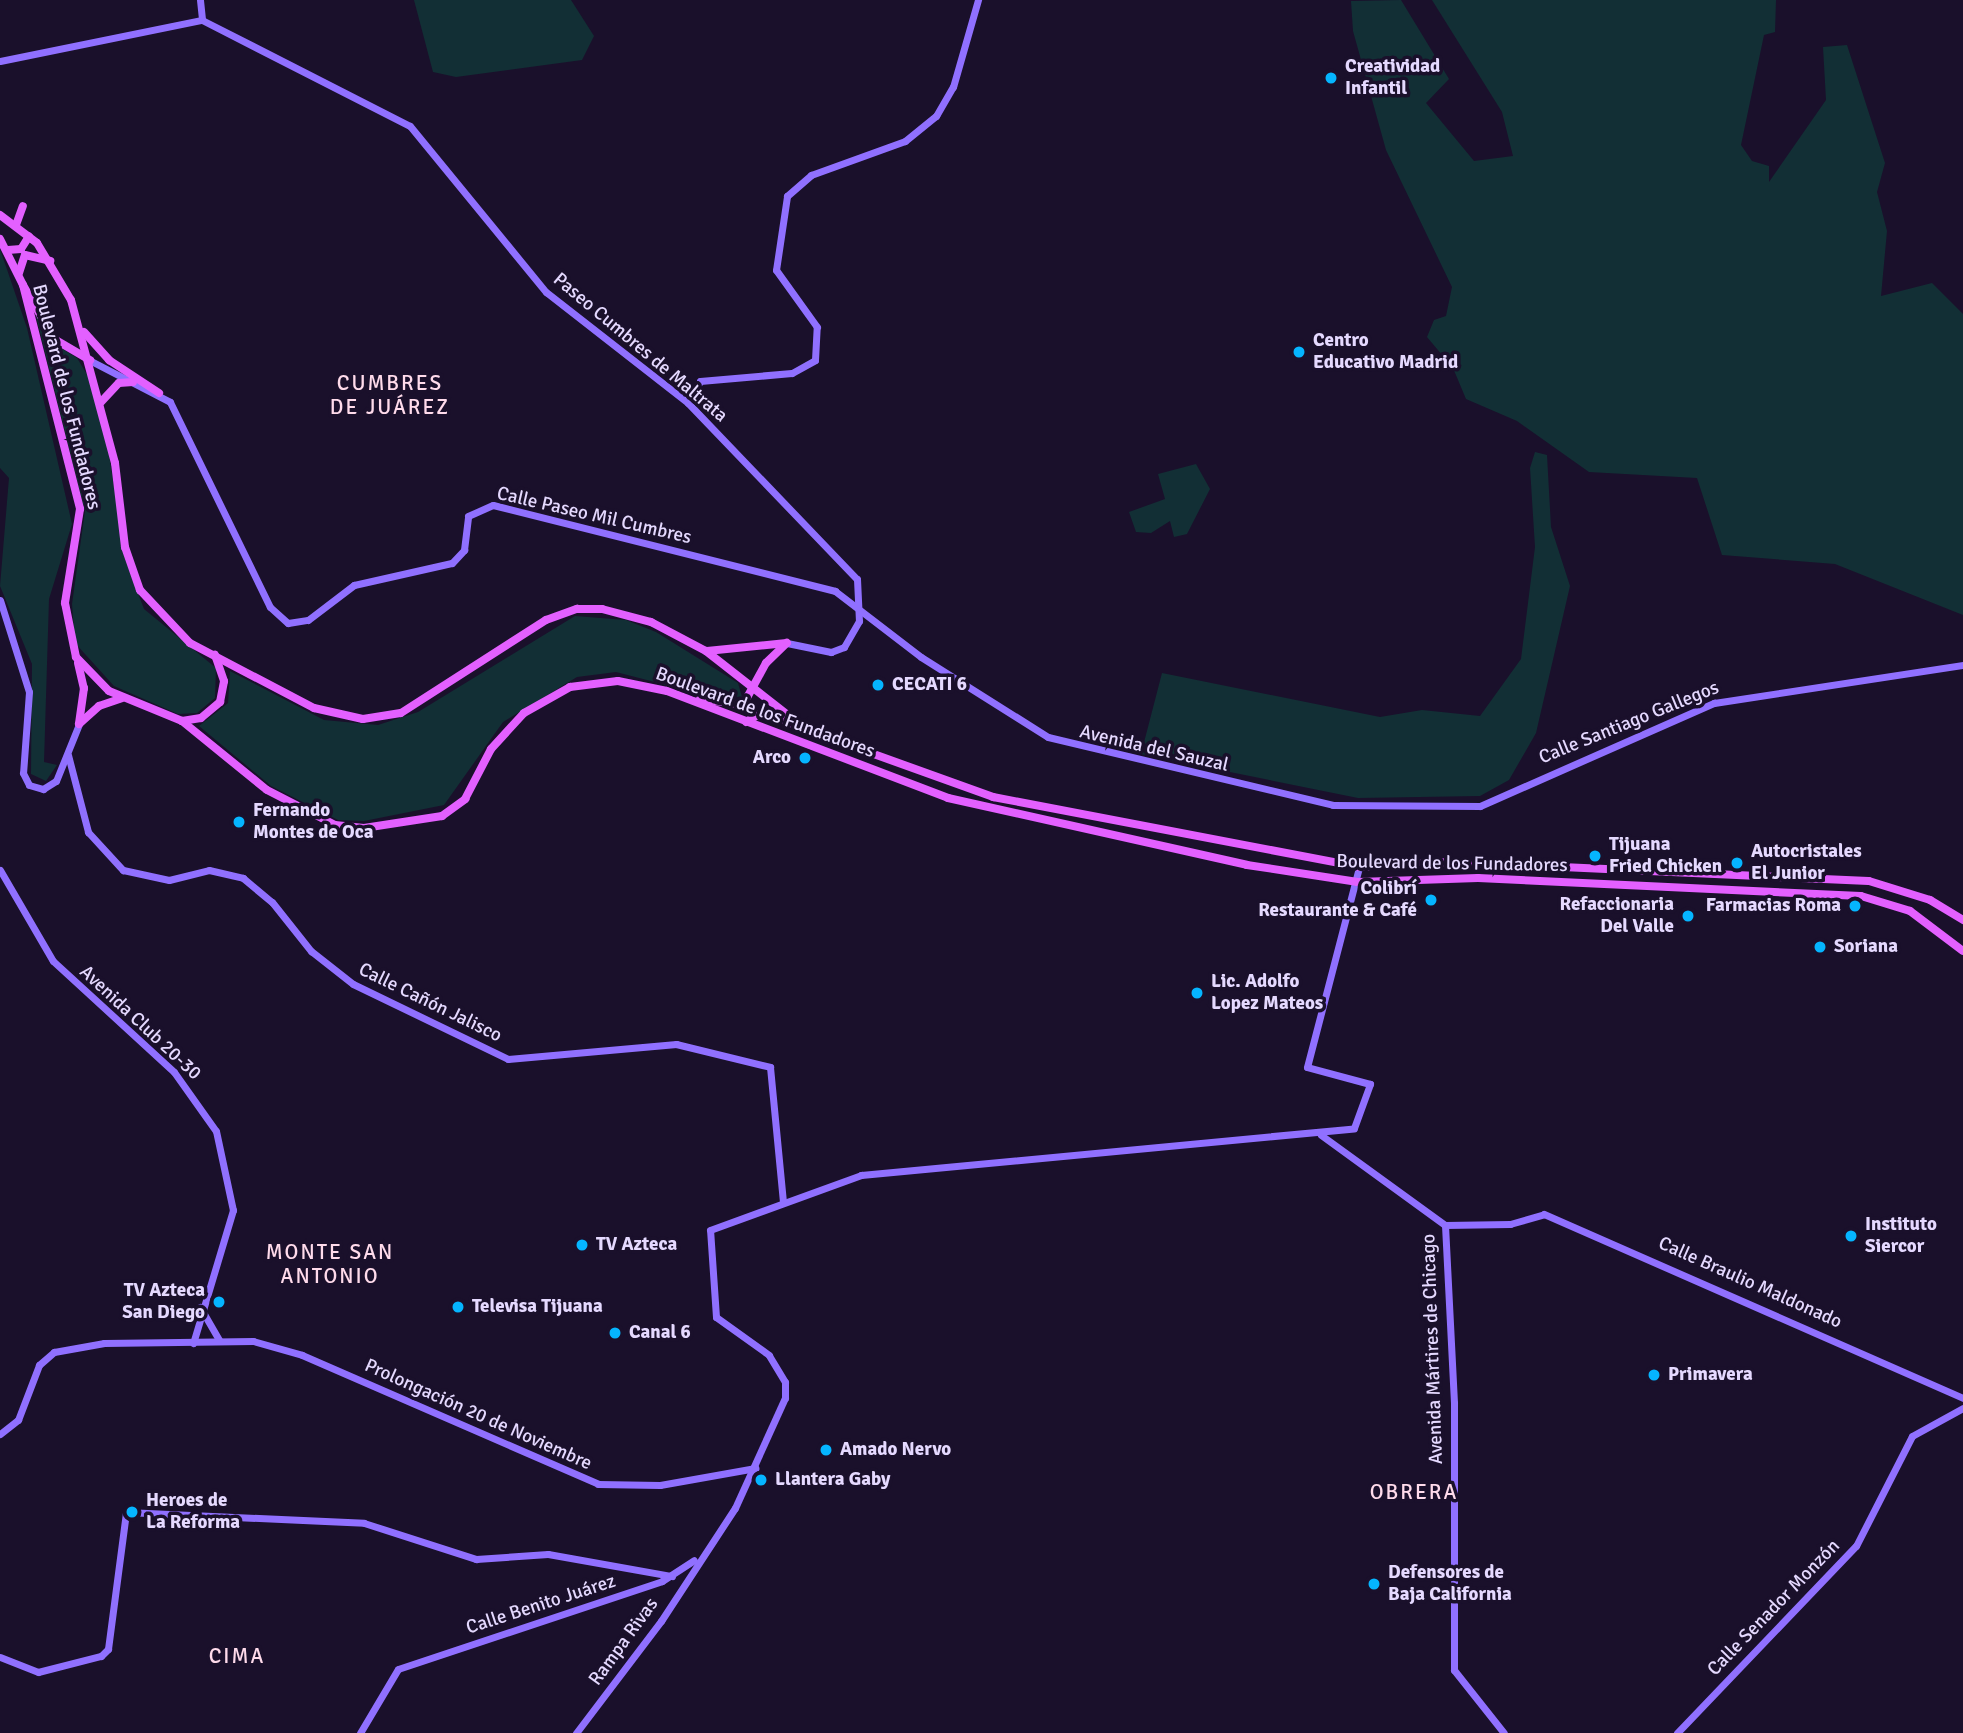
<!DOCTYPE html>
<html>
<head>
<meta charset="utf-8">
<style>
	body { margin:0 }
	#map { position:relative; width:1963px; height:1733px; overflow:hidden; background:#1a102b; font-family:Signika,sans-serif }
	div>[style] { position:absolute }
	[style*='--x'] { left:calc(var(--x)*1px); top:calc(var(--y)*1px); width:calc(var(--w)*1px); rotate:calc(var(--a)*1deg) }
	.green>* { inset:0; background:#122f35 }
	.secondary>* { height:7px; margin:-3.5px; padding:0 3.5px; transform-origin:3.5px; border-radius:3.5px; background:#9070ff }
	.primary>* { height:8px; margin:-4px; padding:0 4px; transform-origin:4px; border-radius:4px; background:#e360ff }
	.dots>* { width:19px; height:19px; translate:-50% -50%; box-sizing:border-box; border:4px solid #1a102b; border-radius:50% }
	span { translate:-50% -50%; white-space:nowrap; text-align:center; line-height:1.15; -webkit-text-stroke:7px #1a102b; paint-order:stroke }
	.poi-label { font-size:19px; color:#e5d9ff; font-weight:700 }
	.left { translate:0 -50%; text-align:left }
	.right { translate:-100% -50%; text-align:right }
	.street-label { font-size:19px; color:#e5d9ff }
	.neighbourhood-label { font-size:21px; color:#ffdbeb; letter-spacing:2px }
</style>
</head>
<body>
<div id="map">
	<div class="green">
		<i style="clip-path:polygon(414px 0,571px 0,594px 36px,582px 60px,456px 77px,433px 72px)"></i>
		<i style="clip-path:polygon(1401px 0,1449px 79px,1426px 103px,1474px 161px,1513px 156px,1502px 112px,1432px 0,1776px 0,1775px 32px,1764px 35px,1741px 145px,1752px 161px,1769px 166px,1769px 182px,1826px 100px,1823px 47px,1847px 45px,1885px 163px,1877px 192px,1887px 231px,1881px 296px,1932px 283px,1963px 314px,1963px 615px,1835px 564px,1722px 555px,1697px 478px,1589px 472px,1517px 421px,1466px 399px,1453px 368px,1427px 337px,1434px 320px,1446px 316px,1452px 287px,1386px 150px,1353px 31px,1351px 1px)"></i>
		<i style="clip-path:polygon(0 249px,27px 328px,72px 524px,49px 599px,44px 762px,57px 765px,46px 781px,31px 774px,32px 664px,0 586px,9px 478px,0 468px)"></i>
		<i style="clip-path:polygon(33px 304px,48px 340px,77px 358px,88px 376px,106px 435px,125px 559px,144px 609px,216px 668px,215px 698px,197px 713px,178px 714px,114px 686px,75px 643px,72px 604px,85px 511px)"></i>
		<i style="clip-path:polygon(1535px 452px,1547px 455px,1551px 527px,1570px 586px,1536px 733px,1509px 780px,1480px 796px,1358px 798px,1141px 754px,1162px 673px,1380px 717px,1422px 710px,1480px 716px,1521px 659px,1535px 547px,1530px 468px)"></i>
		<i style="clip-path:polygon(1196px 464px,1210px 489px,1187px 534px,1174px 537px,1170px 521px,1151px 533px,1136px 532px,1129px 512px,1165px 499px,1158px 474px)"></i>
		<i style="clip-path:polygon(575px 616px,626px 620px,656px 632px,738px 683px,742px 697px,705px 695px,616px 672px,577px 677px,503px 722px,444px 805px,364px 821px,338px 820px,271px 786px,199px 726px,228px 703px,230px 671px,324px 720px,378px 725px,418px 712px)"></i>
	</div>
	<div class="secondary">
		<i style="--x:200;--y:0;--w:20;--a:84"></i>
		<i style="--x:0;--y:61;--w:206;--a:-11.5"></i>
		<i style="--x:202;--y:20;--w:233;--a:27"></i>
		<i style="--x:410;--y:126;--w:215;--a:50.7"></i>
		<i style="--x:546;--y:292;--w:180;--a:38"></i>
		<i style="--x:688;--y:403;--w:244;--a:46.2"></i>
		<i style="--x:857;--y:579;--w:42;--a:87.3"></i>
		<i style="--x:859;--y:621;--w:30;--a:120"></i>
		<i style="--x:844;--y:647;--w:14;--a:159"></i>
		<i style="--x:831;--y:652;--w:45;--a:-168.4"></i>
		<i style="--x:91;--y:361;--w:89;--a:27.4"></i>
		<i style="--x:170;--y:402;--w:228;--a:64"></i>
		<i style="--x:270;--y:607;--w:24;--a:42"></i>
		<i style="--x:288;--y:623;--w:20;--a:-9"></i>
		<i style="--x:308;--y:620;--w:58;--a:-37.3"></i>
		<i style="--x:354;--y:585;--w:100;--a:-12.7"></i>
		<i style="--x:452;--y:563;--w:18;--a:-47"></i>
		<i style="--x:464;--y:550;--w:34;--a:-83"></i>
		<i style="--x:468;--y:516;--w:27;--a:-24"></i>
		<i style="--x:493;--y:505;--w:353;--a:14.1"></i>
		<i style="--x:835;--y:591;--w:108;--a:37.5"></i>
		<i style="--x:921;--y:657;--w:150;--a:32.2"></i>
		<i style="--x:1048;--y:737;--w:293;--a:13.4"></i>
		<i style="--x:1333;--y:805;--w:147;--a:0.4"></i>
		<i style="--x:1480;--y:806;--w:256;--a:-23.8"></i>
		<i style="--x:1714;--y:703;--w:252;--a:-8.7"></i>
		<i style="--x:688;--y:403;--w:25;--a:-61"></i>
		<i style="--x:700;--y:381;--w:92;--a:-5"></i>
		<i style="--x:792;--y:373;--w:26;--a:-29"></i>
		<i style="--x:815;--y:360;--w:33;--a:-87"></i>
		<i style="--x:817;--y:327;--w:70;--a:-125.7"></i>
		<i style="--x:776;--y:270;--w:75;--a:-81.5"></i>
		<i style="--x:787;--y:196;--w:32;--a:-41"></i>
		<i style="--x:811;--y:175;--w:100;--a:-19.9"></i>
		<i style="--x:905;--y:141;--w:40;--a:-39"></i>
		<i style="--x:936;--y:116;--w:34;--a:-60"></i>
		<i style="--x:953;--y:87;--w:91;--a:-74"></i>
		<i style="--x:0;--y:600;--w:96;--a:72.5"></i>
		<i style="--x:29;--y:692;--w:81;--a:94.2"></i>
		<i style="--x:23;--y:773;--w:13;--a:63"></i>
		<i style="--x:29;--y:785;--w:15;--a:16"></i>
		<i style="--x:43;--y:789;--w:15;--a:-32"></i>
		<i style="--x:56;--y:781;--w:61;--a:-68"></i>
		<i style="--x:68;--y:755;--w:80;--a:75.4"></i>
		<i style="--x:88;--y:832;--w:52;--a:47.4"></i>
		<i style="--x:123;--y:870;--w:47;--a:12.3"></i>
		<i style="--x:169;--y:880;--w:41;--a:-14"></i>
		<i style="--x:209;--y:870;--w:35;--a:13"></i>
		<i style="--x:243;--y:878;--w:38;--a:40"></i>
		<i style="--x:272;--y:902;--w:63;--a:51.5"></i>
		<i style="--x:311;--y:951;--w:53;--a:38.2"></i>
		<i style="--x:353;--y:984;--w:172;--a:25.8"></i>
		<i style="--x:508;--y:1059;--w:169;--a:-5.1"></i>
		<i style="--x:676;--y:1044;--w:97;--a:13.7"></i>
		<i style="--x:770;--y:1067;--w:136;--a:84.5"></i>
		<i style="--x:0;--y:870;--w:105;--a:59.8"></i>
		<i style="--x:53;--y:961;--w:164;--a:42.5"></i>
		<i style="--x:174;--y:1072;--w:72;--a:54.6"></i>
		<i style="--x:216;--y:1131;--w:81;--a:77.9"></i>
		<i style="--x:233;--y:1210;--w:139;--a:106.7"></i>
		<i style="--x:1321;--y:1135;--w:153;--a:36"></i>
		<i style="--x:1445;--y:1225;--w:178;--a:87.1"></i>
		<i style="--x:1454;--y:1403;--w:267;--a:90"></i>
		<i style="--x:1454;--y:1670;--w:80;--a:51.6"></i>
		<i style="--x:1445;--y:1225;--w:65;--a:-0.9"></i>
		<i style="--x:1510;--y:1224;--w:35;--a:-16"></i>
		<i style="--x:1544;--y:1214;--w:458;--a:23.7"></i>
		<i style="--x:200;--y:1307;--w:39;--a:60"></i>
		<i style="--x:0;--y:1434;--w:23;--a:-38"></i>
		<i style="--x:18;--y:1420;--w:59;--a:-69.1"></i>
		<i style="--x:39;--y:1365;--w:20;--a:-41"></i>
		<i style="--x:54;--y:1352;--w:51;--a:-10.2"></i>
		<i style="--x:104;--y:1343;--w:149;--a:-0.8"></i>
		<i style="--x:253;--y:1341;--w:51;--a:15.9"></i>
		<i style="--x:302;--y:1355;--w:323;--a:23.5"></i>
		<i style="--x:598;--y:1484;--w:62;--a:0.9"></i>
		<i style="--x:660;--y:1485;--w:97;--a:-10.1"></i>
		<i style="--x:0;--y:1657;--w:41;--a:21.5"></i>
		<i style="--x:38;--y:1672;--w:65;--a:-14.3"></i>
		<i style="--x:101;--y:1656;--w:10;--a:-45"></i>
		<i style="--x:108;--y:1649;--w:138;--a:-82.5"></i>
		<i style="--x:126;--y:1512;--w:238;--a:2.6"></i>
		<i style="--x:364;--y:1523;--w:118;--a:17.8"></i>
		<i style="--x:476;--y:1559;--w:72;--a:-4"></i>
		<i style="--x:548;--y:1554;--w:126;--a:10.1"></i>
		<i style="--x:360;--y:1733;--w:74;--a:-59.3"></i>
		<i style="--x:398;--y:1669;--w:278;--a:-18.4"></i>
		<i style="--x:662;--y:1581;--w:38;--a:-33"></i>
		<i style="--x:576;--y:1733;--w:141;--a:-52.8"></i>
		<i style="--x:661;--y:1621;--w:135;--a:-56.8"></i>
		<i style="--x:735;--y:1508;--w:121;--a:-65.6"></i>
		<i style="--x:785;--y:1398;--w:16;--a:-90"></i>
		<i style="--x:785;--y:1382;--w:31;--a:-121"></i>
		<i style="--x:769;--y:1355;--w:65;--a:-144.4"></i>
		<i style="--x:716;--y:1317;--w:87;--a:-93.9"></i>
		<i style="--x:710;--y:1230;--w:161;--a:-20"></i>
		<i style="--x:861;--y:1175;--w:495;--a:-5.4"></i>
		<i style="--x:1354;--y:1128;--w:47;--a:-70"></i>
		<i style="--x:1370;--y:1084;--w:65;--a:-164.9"></i>
		<i style="--x:1307;--y:1067;--w:207;--a:-75.4"></i>
		<i style="--x:1677;--y:1733;--w:259;--a:-46.3"></i>
		<i style="--x:1856;--y:1546;--w:123;--a:-63"></i>
		<i style="--x:1912;--y:1436;--w:58;--a:-28.8"></i>
	</div>
	<div class="primary">
		<i style="--x:0;--y:215;--w:46;--a:37.1"></i>
		<i style="--x:37;--y:243;--w:66;--a:59.2"></i>
		<i style="--x:71;--y:300;--w:169;--a:74.9"></i>
		<i style="--x:115;--y:463;--w:85;--a:83.2"></i>
		<i style="--x:125;--y:547;--w:46;--a:70.8"></i>
		<i style="--x:140;--y:590;--w:73;--a:46.7"></i>
		<i style="--x:190;--y:643;--w:140;--a:27.7"></i>
		<i style="--x:314;--y:708;--w:50;--a:12.7"></i>
		<i style="--x:363;--y:719;--w:38;--a:-9"></i>
		<i style="--x:401;--y:713;--w:172;--a:-32.7"></i>
		<i style="--x:546;--y:620;--w:33;--a:-20"></i>
		<i style="--x:577;--y:609;--w:25;--a:0"></i>
		<i style="--x:602;--y:609;--w:51;--a:14.9"></i>
		<i style="--x:651;--y:622;--w:62;--a:27.8"></i>
		<i style="--x:706;--y:651;--w:128;--a:38"></i>
		<i style="--x:807;--y:730;--w:198;--a:19.8"></i>
		<i style="--x:993;--y:797;--w:373;--a:10.8"></i>
		<i style="--x:1359;--y:867;--w:91;--a:-3.1"></i>
		<i style="--x:1450;--y:862;--w:419;--a:2.6"></i>
		<i style="--x:1869;--y:881;--w:64;--a:17.3"></i>
		<i style="--x:1930;--y:900;--w:39;--a:31"></i>
		<i style="--x:16;--y:225;--w:20;--a:-70"></i>
		<i style="--x:0;--y:239;--w:51;--a:63.4"></i>
		<i style="--x:23;--y:285;--w:231;--a:75.7"></i>
		<i style="--x:80;--y:509;--w:95;--a:99.1"></i>
		<i style="--x:65;--y:603;--w:55;--a:78.5"></i>
		<i style="--x:76;--y:657;--w:47;--a:45.9"></i>
		<i style="--x:109;--y:691;--w:79;--a:22.3"></i>
		<i style="--x:182;--y:721;--w:109;--a:39.1"></i>
		<i style="--x:267;--y:790;--w:76;--a:27.2"></i>
		<i style="--x:335;--y:825;--w:29;--a:6"></i>
		<i style="--x:364;--y:828;--w:79;--a:-8.7"></i>
		<i style="--x:442;--y:816;--w:29;--a:-36"></i>
		<i style="--x:465;--y:799;--w:56;--a:-62.5"></i>
		<i style="--x:491;--y:749;--w:49;--a:-47.5"></i>
		<i style="--x:524;--y:713;--w:53;--a:-29.5"></i>
		<i style="--x:570;--y:687;--w:48;--a:-7.1"></i>
		<i style="--x:618;--y:681;--w:50;--a:11.5"></i>
		<i style="--x:667;--y:691;--w:301;--a:20.8"></i>
		<i style="--x:948;--y:798;--w:306;--a:12.6"></i>
		<i style="--x:1247;--y:865;--w:112;--a:8.7"></i>
		<i style="--x:1358;--y:882;--w:120;--a:-1.9"></i>
		<i style="--x:1478;--y:878;--w:383;--a:2.7"></i>
		<i style="--x:1861;--y:896;--w:51;--a:17"></i>
		<i style="--x:1910;--y:911;--w:66;--a:37"></i>
		<i style="--x:8;--y:250;--w:13;--a:-4"></i>
		<i style="--x:21;--y:249;--w:15;--a:-58"></i>
		<i style="--x:19;--y:273;--w:19;--a:-72"></i>
		<i style="--x:25;--y:255;--w:26;--a:13"></i>
		<i style="--x:23;--y:285;--w:62;--a:60.1"></i>
		<i style="--x:54;--y:339;--w:42;--a:30.3"></i>
		<i style="--x:84;--y:332;--w:38;--a:48"></i>
		<i style="--x:109;--y:360;--w:60;--a:33.4"></i>
		<i style="--x:101;--y:402;--w:26;--a:-47"></i>
		<i style="--x:119;--y:383;--w:14;--a:-4"></i>
		<i style="--x:707;--y:651;--w:80;--a:-5.7"></i>
		<i style="--x:78;--y:663;--w:26;--a:77"></i>
		<i style="--x:84;--y:688;--w:36;--a:98"></i>
		<i style="--x:700;--y:699;--w:43;--a:7.9"></i>
		<i style="--x:743;--y:705;--w:48;--a:-61.3"></i>
		<i style="--x:766;--y:663;--w:29;--a:-44"></i>
		<i style="--x:182;--y:721;--w:19;--a:-9"></i>
		<i style="--x:201;--y:718;--w:25;--a:-40"></i>
		<i style="--x:220;--y:702;--w:21;--a:-79"></i>
		<i style="--x:224;--y:681;--w:28;--a:-109"></i>
		<i style="--x:746;--y:722;--w:21;--a:-31"></i>
		<i style="--x:764;--y:711;--w:44;--a:24.2"></i>
		<i style="--x:79;--y:724;--w:27;--a:-42"></i>
		<i style="--x:99;--y:706;--w:24;--a:-19"></i>
	</div>
	<div class="dots">
		<i style="left:1331px;top:78px;background:#05b5ff"></i>
		<i style="left:1299px;top:352px;background:#05b5ff"></i>
		<i style="left:878px;top:685px;background:#05b5ff"></i>
		<i style="left:805px;top:758px;background:#05b5ff"></i>
		<i style="left:239px;top:822px;background:#05b5ff"></i>
		<i style="left:1595px;top:856px;background:#05b5ff"></i>
		<i style="left:1737px;top:863px;background:#05b5ff"></i>
		<i style="left:1431px;top:900px;background:#05b5ff"></i>
		<i style="left:1855px;top:906px;background:#05b5ff"></i>
		<i style="left:1688px;top:916px;background:#05b5ff"></i>
		<i style="left:1820px;top:947px;background:#05b5ff"></i>
		<i style="left:1197px;top:993px;background:#05b5ff"></i>
		<i style="left:1851px;top:1236px;background:#05b5ff"></i>
		<i style="left:582px;top:1245px;background:#05b5ff"></i>
		<i style="left:219px;top:1302px;background:#05b5ff"></i>
		<i style="left:458px;top:1307px;background:#05b5ff"></i>
		<i style="left:615px;top:1333px;background:#05b5ff"></i>
		<i style="left:1654px;top:1375px;background:#05b5ff"></i>
		<i style="left:826px;top:1450px;background:#05b5ff"></i>
		<i style="left:761px;top:1480px;background:#05b5ff"></i>
		<i style="left:132px;top:1512px;background:#05b5ff"></i>
		<i style="left:1374px;top:1584px;background:#05b5ff"></i>
	</div>
	<div class="poi-label">
		<span class="left" style="left:1345px;top:78px">Creatividad<br>Infantil</span>
		<span class="left" style="left:1313px;top:352px">Centro<br>Educativo Madrid</span>
		<span class="left" style="left:892px;top:685px">CECATI 6</span>
		<span class="right" style="left:791px;top:758px">Arco</span>
		<span class="left" style="left:253px;top:822px">Fernando<br>Montes de Oca</span>
		<span class="left" style="left:1609px;top:856px">Tijuana<br>Fried Chicken</span>
		<span class="left" style="left:1751px;top:863px">Autocristales<br>El Junior</span>
		<span class="right" style="left:1417px;top:900px">Colibrí<br>Restaurante &amp; Café</span>
		<span class="right" style="left:1674px;top:916px">Refaccionaria<br>Del Valle</span>
		<span class="right" style="left:1841px;top:906px">Farmacias Roma</span>
		<span class="left" style="left:1834px;top:947px">Soriana</span>
		<span class="left" style="left:1211px;top:993px">Lic. Adolfo<br>Lopez Mateos</span>
		<span class="left" style="left:1865px;top:1236px">Instituto<br>Siercor</span>
		<span class="left" style="left:596px;top:1245px">TV Azteca</span>
		<span class="right" style="left:205px;top:1302px">TV Azteca<br>San Diego</span>
		<span class="left" style="left:472px;top:1307px">Televisa Tijuana</span>
		<span class="left" style="left:629px;top:1333px">Canal 6</span>
		<span class="left" style="left:1668px;top:1375px">Primavera</span>
		<span class="left" style="left:840px;top:1450px">Amado Nervo</span>
		<span class="left" style="left:775px;top:1480px">Llantera Gaby</span>
		<span class="left" style="left:146px;top:1512px">Heroes de<br>La Reforma</span>
		<span class="left" style="left:1388px;top:1584px">Defensores de<br>Baja California</span>
	</div>
	<div class="street-label">
		<span style="left:640px;top:348px;rotate:40deg">Paseo Cumbres de Maltrata</span>
		<span style="left:66px;top:397px;rotate:76deg">Boulevard de los Fundadores</span>
		<span style="left:594px;top:516px;rotate:13deg">Calle Paseo Mil Cumbres</span>
		<span style="left:765px;top:713px;rotate:20deg">Boulevard de los Fundadores</span>
		<span style="left:1629px;top:723px;rotate:-22deg">Calle Santiago Gallegos</span>
		<span style="left:1154px;top:749px;rotate:13deg">Avenida del Sauzal</span>
		<span style="left:1452px;top:864px;rotate:1deg">Boulevard de los Fundadores</span>
		<span style="left:430px;top:1003px;rotate:26deg">Calle Cañón Jalisco</span>
		<span style="left:140px;top:1023px;rotate:43deg">Avenida Club 20-30</span>
		<span style="left:1750px;top:1283px;rotate:24deg">Calle Braulio Maldonado</span>
		<span style="left:1433px;top:1349px;rotate:-92deg">Avenida Mártires de Chicago</span>
		<span style="left:478px;top:1415px;rotate:24deg">Prolongación 20 de Noviembre</span>
		<span style="left:541px;top:1605px;rotate:-18deg">Calle Benito Juárez</span>
		<span style="left:1774px;top:1608px;rotate:-46deg">Calle Senador Monzón</span>
		<span style="left:624px;top:1642px;rotate:-54deg">Rampa Rivas</span>
	</div>
	<div class="neighbourhood-label">
		<span style="left:390px;top:395px">CUMBRES<br>DE JUÁREZ</span>
		<span style="left:330px;top:1264px">MONTE SAN<br>ANTONIO</span>
		<span style="left:1414px;top:1492px">OBRERA</span>
		<span style="left:237px;top:1656px">CIMA</span>
	</div>
</div>
</body>
</html>
